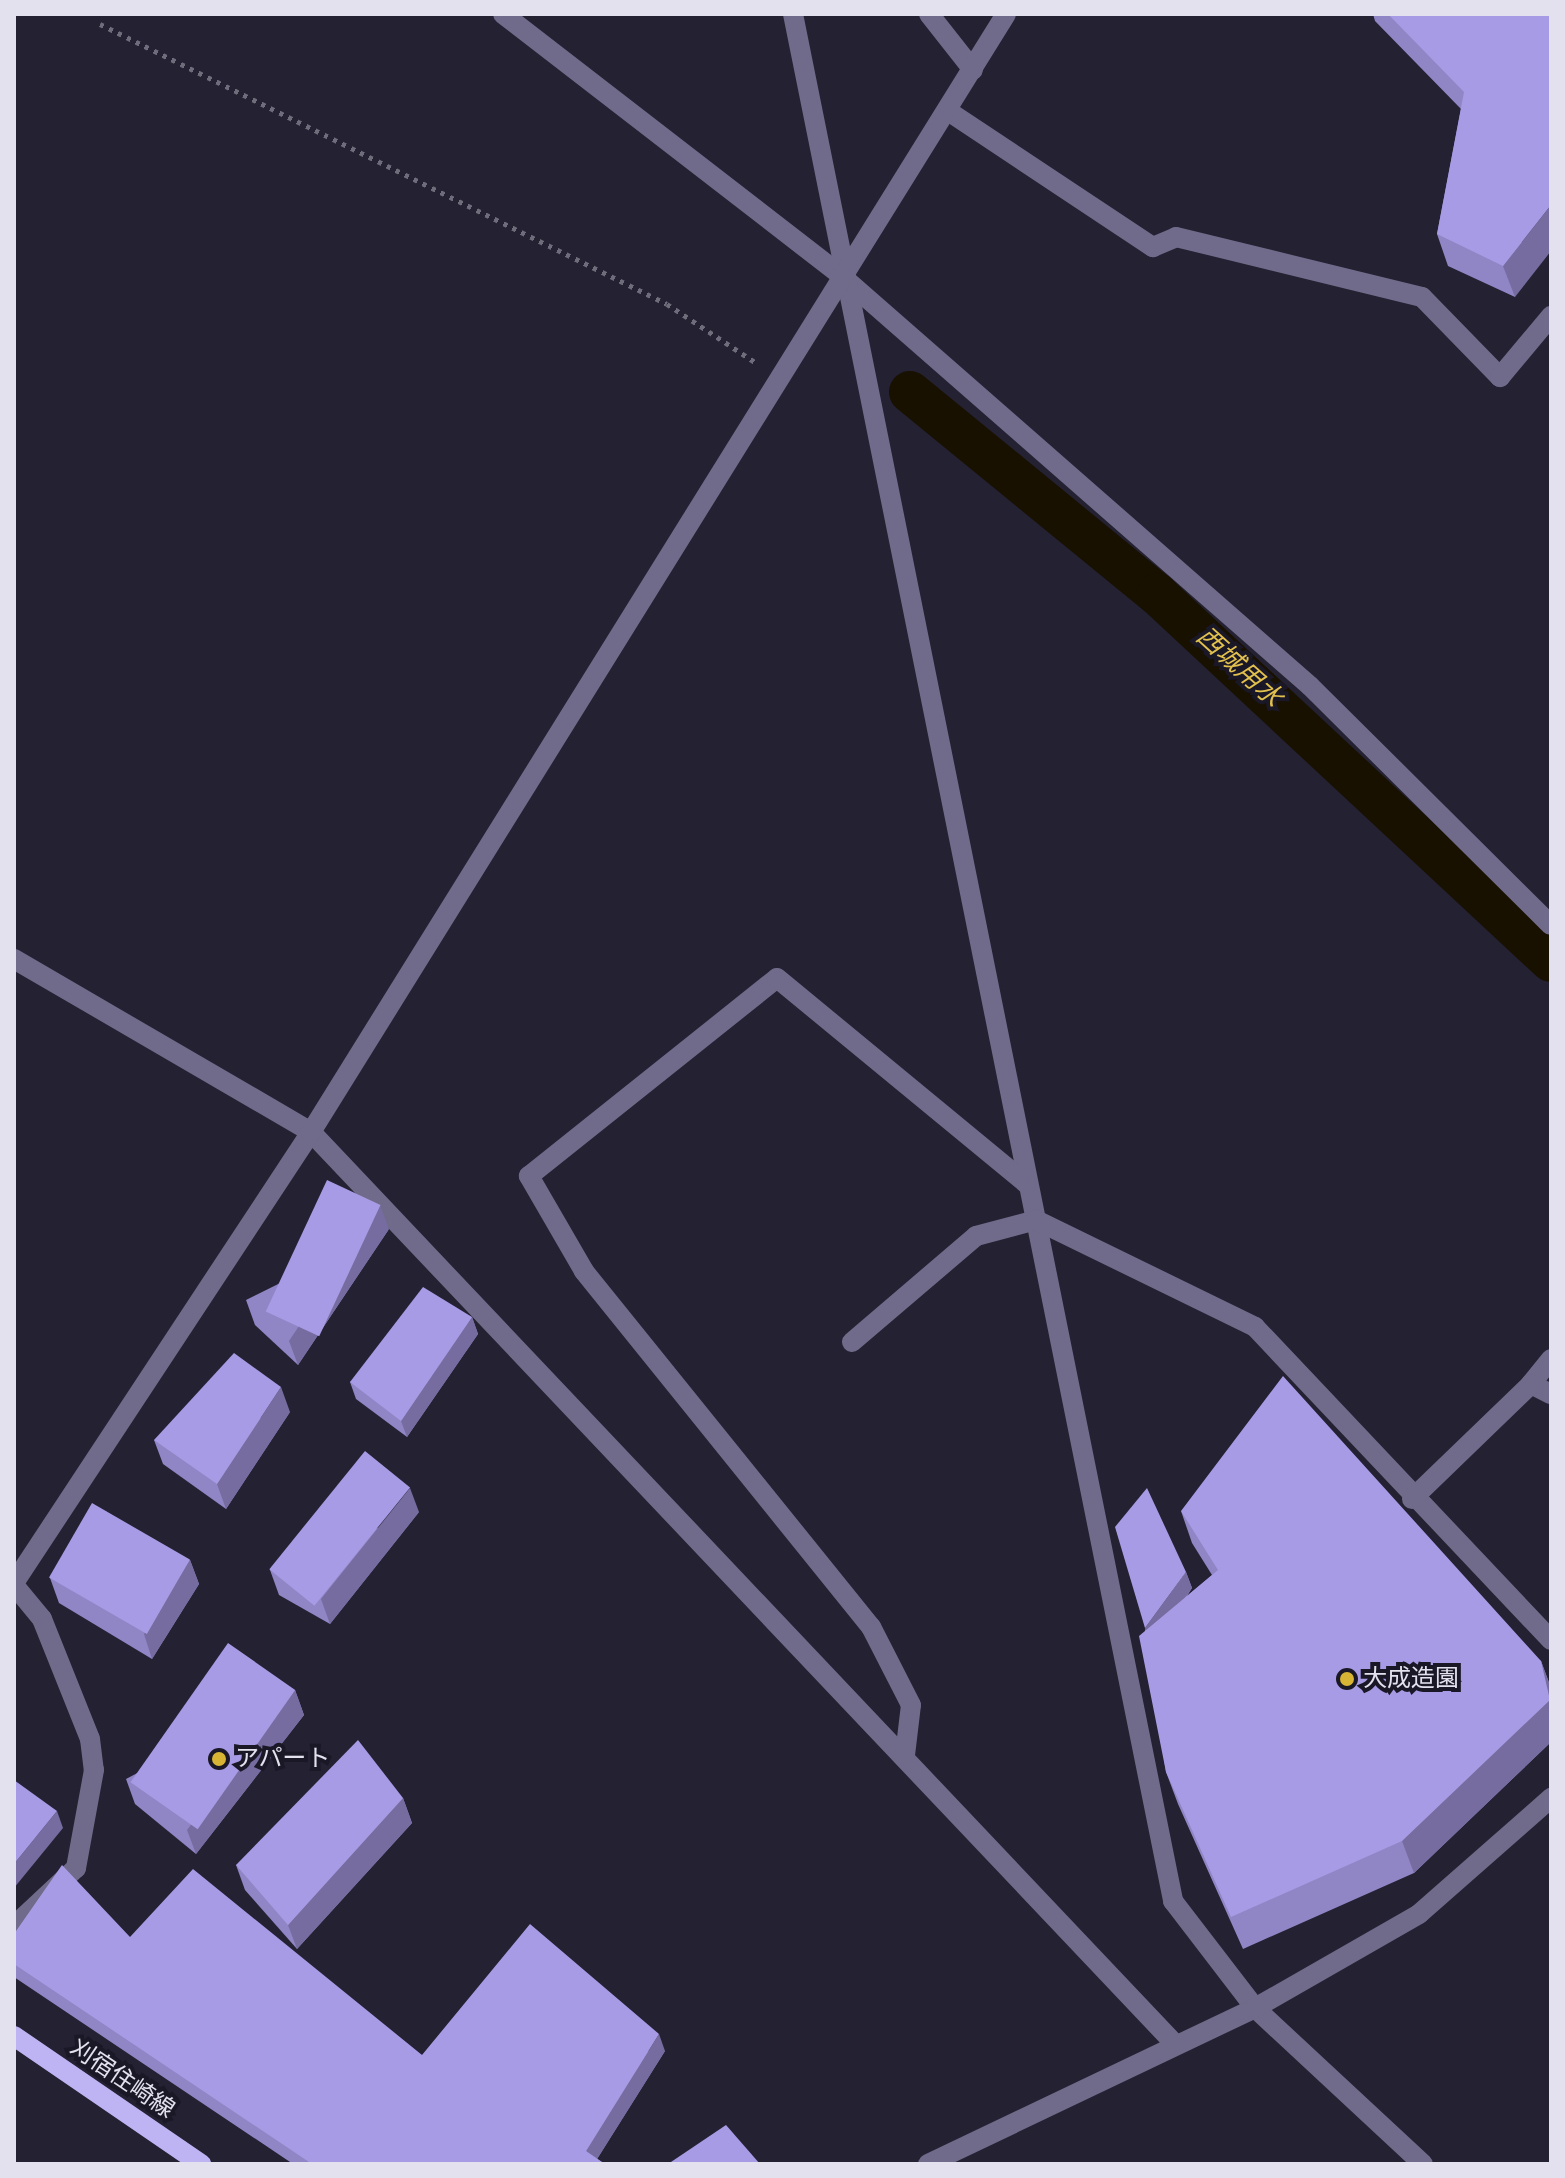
<!DOCTYPE html>
<html>
<head>
<meta charset="utf-8">
<style>
	body { margin:0 }
	#map { position:relative; width:1565px; height:2178px; overflow:hidden; background:#232132; font-family:"Varela Round","Noto Sans JP",sans-serif }
	div>[style] { position:absolute }
	[style*='--x'] { left:calc(var(--x)*1px); top:calc(var(--y)*1px); width:calc(var(--w)*1px); rotate:calc(var(--a)*1deg) }
	.canal>* { height:42px; margin:-21px; padding:0 21px; transform-origin:21px; border-radius:21px; background:#181100 }
	.path>* { height:5px; margin-top:-2.5px; transform-origin:0; background:repeating-linear-gradient(90deg,#6f6d7c 0 4px,transparent 0 10px) }
	.minor>* { height:20px; margin:-10px; padding:0 10px; transform-origin:10px; border-radius:10px; background:#706b8a }
	.major>* { height:20px; margin:-10px; padding:0 10px; transform-origin:10px; border-radius:10px; background:#beb4f4 }
	.wall>* { inset:0; background:#9085c5 }
	.shaded-wall>* { inset:0; background:#766ca0 }
	.building>* { inset:0; background:#a89be5; transform-origin:0 0 }
	.dots>* { width:22px; height:22px; translate:-50% -50%; box-sizing:border-box; border:4px solid #1a1727; border-radius:50% }
	span { translate:-50% -50%; white-space:nowrap; text-align:center; line-height:1.15; -webkit-text-stroke:8px #1a1727; paint-order:stroke }
	.poi-label { font-size:24px; color:#e3e1ed }
	.left { translate:0 -50%; text-align:left }
	.street-label { font-size:24px; color:#e3e1ed }
	.water-label { font-size:26px; color:#e1c04d; font-style:italic }
	.frame { position:absolute; inset:0; border:16px solid #e3e1ed; pointer-events:none }
</style>
</head>
<body>
<div id="map">
	<div class="canal">
		<i style="--x:910;--y:392;--w:319;--a:39.3"></i>
		<i style="--x:1157;--y:594;--w:538;--a:42.97"></i>
	</div>
	<div class="path">
		<i style="--x:100;--y:24;--w:632;--a:26.28"></i>
		<i style="--x:667;--y:304;--w:105;--a:33.4"></i>
	</div>
	<div class="minor">
		<i style="--x:503;--y:14;--w:431;--a:37.7"></i>
		<i style="--x:844;--y:278;--w:619;--a:41.2"></i>
		<i style="--x:1310;--y:686;--w:339;--a:44.8"></i>
		<i style="--x:793;--y:14;--w:1925;--a:78.61"></i>
		<i style="--x:1173;--y:1901;--w:135;--a:52.5"></i>
		<i style="--x:1255;--y:2008;--w:229;--a:42.9"></i>
		<i style="--x:929;--y:14;--w:71;--a:51.8"></i>
		<i style="--x:948;--y:111;--w:246;--a:33.6"></i>
		<i style="--x:1153;--y:247;--w:25;--a:-23"></i>
		<i style="--x:1176;--y:237;--w:253;--a:13.7"></i>
		<i style="--x:1422;--y:297;--w:112;--a:45.7"></i>
		<i style="--x:1500;--y:377;--w:80;--a:-50.1"></i>
		<i style="--x:14;--y:959;--w:344;--a:30.2"></i>
		<i style="--x:311;--y:1132;--w:1256;--a:46.55"></i>
		<i style="--x:852;--y:1342;--w:163;--a:-40.5"></i>
		<i style="--x:976;--y:1236;--w:62;--a:-14.9"></i>
		<i style="--x:1036;--y:1220;--w:244;--a:26"></i>
		<i style="--x:1255;--y:1327;--w:431;--a:46.6"></i>
		<i style="--x:1551;--y:1359;--w:32;--a:129"></i>
		<i style="--x:1531;--y:1384;--w:22;--a:27"></i>
		<i style="--x:1412;--y:1499;--w:165;--a:-44"></i>
		<i style="--x:14;--y:1583;--w:540;--a:-56.63"></i>
		<i style="--x:311;--y:1132;--w:1316;--a:-58.13"></i>
		<i style="--x:14;--y:1585;--w:44;--a:50.5"></i>
		<i style="--x:42;--y:1619;--w:129;--a:68.2"></i>
		<i style="--x:90;--y:1739;--w:31;--a:83"></i>
		<i style="--x:94;--y:1770;--w:100;--a:100.4"></i>
		<i style="--x:76;--y:1868;--w:85;--a:136.9"></i>
		<i style="--x:905;--y:1755;--w:50;--a:-83.2"></i>
		<i style="--x:911;--y:1705;--w:88;--a:-117.1"></i>
		<i style="--x:871;--y:1627;--w:457;--a:-128.9"></i>
		<i style="--x:584;--y:1271;--w:110;--a:-120.1"></i>
		<i style="--x:529;--y:1176;--w:317;--a:-38.6"></i>
		<i style="--x:777;--y:978;--w:323;--a:39.5"></i>
		<i style="--x:928;--y:2164;--w:362;--a:-25.5"></i>
		<i style="--x:1255;--y:2008;--w:189;--a:-29.8"></i>
		<i style="--x:1419;--y:1914;--w:176;--a:-41.3"></i>
	</div>
	<div class="major">
		<i style="--x:14;--y:2036;--w:227;--a:34.4"></i>
	</div>
	<div class="wall">
		<i style="clip-path:polygon(1373px 14px,1551px 14px,1515px 297px,1448px 266px,1437px 234px,1461px 109px,1375px 21px)"></i>
		<i style="clip-path:polygon(389px 1229px,298px 1365px,255px 1325px,246px 1300px)"></i>
		<i style="clip-path:polygon(472px 1317px,478px 1334px,407px 1437px,356px 1399px,350px 1382px)"></i>
		<i style="clip-path:polygon(290px 1412px,226px 1509px,163px 1464px,154px 1440px)"></i>
		<i style="clip-path:polygon(1181px 1511px,1541px 1661px,1551px 1688px,1551px 1742px,1414px 1873px,1243px 1949px,1178px 1804px,1166px 1772px,1145px 1630px,1186px 1572px,1192px 1588px,1187px 1596px,1212px 1575px,1192px 1543px)"></i>
		<i style="clip-path:polygon(419px 1512px,330px 1624px,279px 1595px,270px 1570px)"></i>
		<i style="clip-path:polygon(190px 1560px,199px 1584px,152px 1659px,59px 1603px,50px 1578px)"></i>
		<i style="clip-path:polygon(295px 1690px,304px 1715px,196px 1854px,135px 1804px,126px 1779px)"></i>
		<i style="clip-path:polygon(403px 1798px,412px 1823px,297px 1949px,245px 1890px,236px 1865px)"></i>
		<i style="clip-path:polygon(14px 1934px,130px 1937px,422px 2055px,665px 2051px,597px 2159px,605px 2164px,293px 2164px,14px 1977px)"></i>
	</div>
	<div class="shaded-wall">
		<i style="clip-path:polygon(1551px 205px,1551px 251px,1515px 297px,1503px 266px)"></i>
		<i style="clip-path:polygon(380px 1205px,389px 1229px,298px 1365px,289px 1341px)"></i>
		<i style="clip-path:polygon(472px 1317px,478px 1334px,407px 1437px,401px 1421px)"></i>
		<i style="clip-path:polygon(281px 1387px,290px 1412px,226px 1509px,217px 1484px)"></i>
		<i style="clip-path:polygon(410px 1488px,419px 1512px,330px 1624px,321px 1599px)"></i>
		<i style="clip-path:polygon(190px 1560px,199px 1584px,152px 1659px,144px 1634px)"></i>
		<i style="clip-path:polygon(1186px 1572px,1192px 1588px,1151px 1645px,1145px 1628px)"></i>
		<i style="clip-path:polygon(1541px 1661px,1551px 1688px,1551px 1742px,1414px 1873px,1402px 1841px)"></i>
		<i style="clip-path:polygon(295px 1690px,304px 1715px,196px 1854px,187px 1830px)"></i>
		<i style="clip-path:polygon(403px 1798px,412px 1823px,297px 1949px,288px 1925px)"></i>
		<i style="clip-path:polygon(57px 1811px,63px 1828px,14px 1888px,14px 1864px)"></i>
		<i style="clip-path:polygon(659px 2034px,665px 2051px,594px 2164px,586px 2151px)"></i>
	</div>
	<div class="building">
		<i style="clip-path:polygon(1388px 14px,1551px 14px,1551px 205px,1503px 266px,1437px 234px,1464px 92px)"></i>
		<i style="left:327px;top:1180px;width:59px;height:145px;rotate:25deg"></i>
		<i style="clip-path:polygon(423px 1287px,472px 1317px,401px 1421px,350px 1382px)"></i>
		<i style="clip-path:polygon(234px 1353px,281px 1387px,217px 1484px,154px 1440px)"></i>
		<i style="clip-path:polygon(1283px 1376px,1541px 1661px,1550px 1700px,1402px 1841px,1231px 1917px,1166px 1772px,1139px 1636px,1218px 1570px,1181px 1511px)"></i>
		<i style="left:365px;top:1451px;width:58px;height:152px;rotate:39deg"></i>
		<i style="clip-path:polygon(1147px 1488px,1186px 1572px,1145px 1628px,1115px 1527px)"></i>
		<i style="left:92px;top:1503px;width:113px;height:86px;rotate:30deg"></i>
		<i style="left:228px;top:1643px;width:82px;height:170px;rotate:35deg"></i>
		<i style="clip-path:polygon(358px 1740px,403px 1798px,288px 1925px,236px 1865px)"></i>
		<i style="clip-path:polygon(14px 1780px,57px 1811px,14px 1864px)"></i>
		<i style="clip-path:polygon(62px 1865px,130px 1937px,193px 1869px,422px 2055px,530px 1924px,659px 2034px,586px 2151px,605px 2164px,312px 2164px,14px 1964px,14px 1934px)"></i>
		<i style="clip-path:polygon(726px 2125px,760px 2164px,668px 2164px)"></i>
	</div>
	<div class="dots">
		<i style="left:1347px;top:1679px;background:#d7b434"></i>
		<i style="left:219px;top:1759px;background:#d7b434"></i>
	</div>
	<div class="poi-label">
		<span class="left" style="left:1363px;top:1679px">大成造園</span>
		<span class="left" style="left:235px;top:1759px">アパート</span>
	</div>
	<div class="street-label">
		<span style="left:122px;top:2079px;rotate:34deg">刈宿住崎線</span>
	</div>
	<div class="water-label">
		<span style="left:1239px;top:667px;rotate:42deg">西城用水</span>
	</div>
	<div class="frame"></div>
</div>
</body>
</html>
